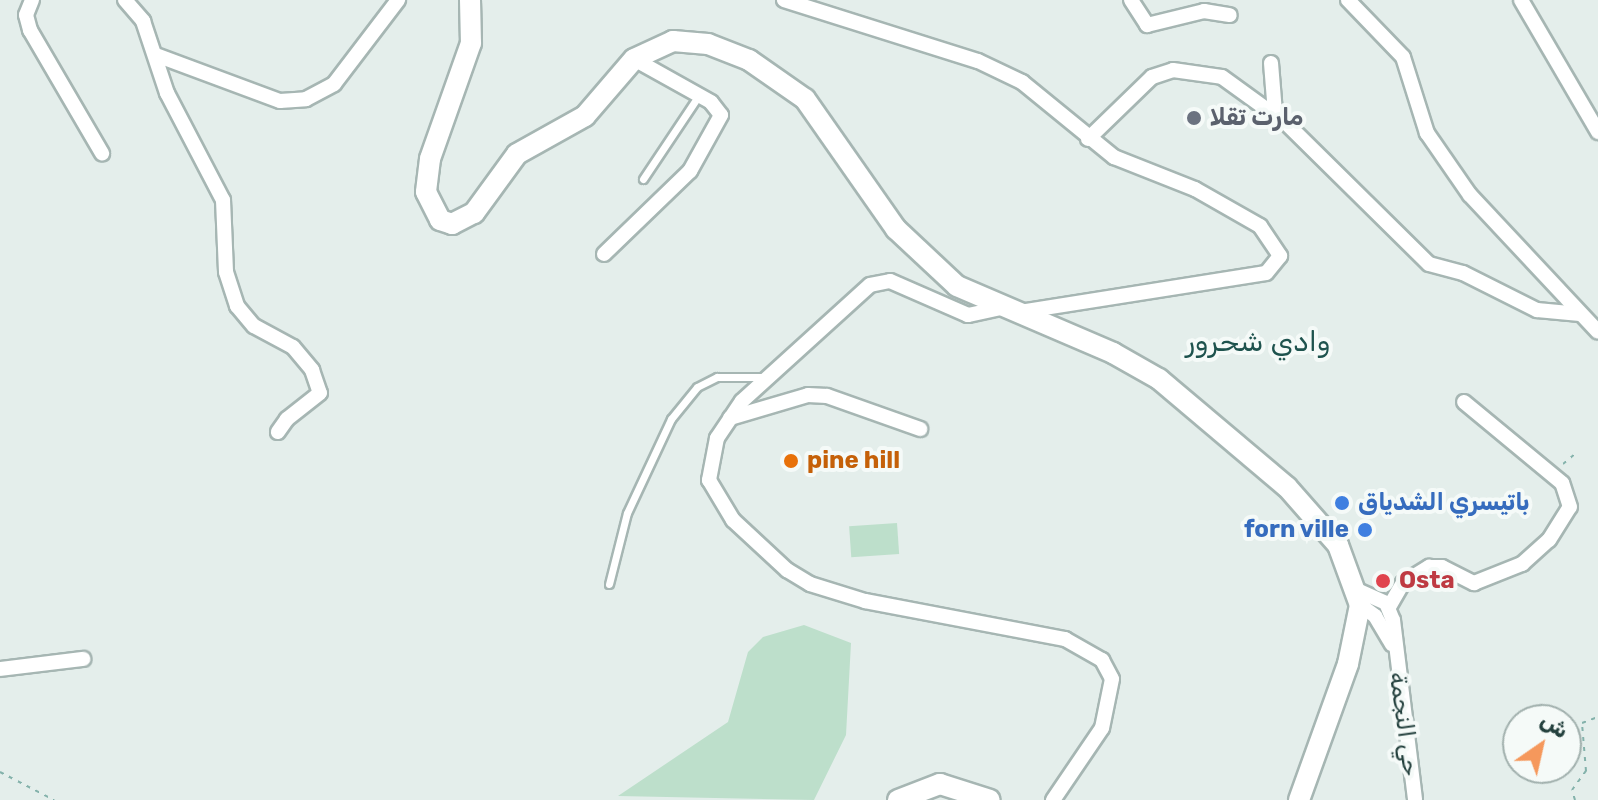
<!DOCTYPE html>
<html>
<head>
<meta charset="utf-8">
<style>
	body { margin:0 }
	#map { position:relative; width:1598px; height:800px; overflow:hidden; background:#e4eeeb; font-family:Rubik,Cairo,sans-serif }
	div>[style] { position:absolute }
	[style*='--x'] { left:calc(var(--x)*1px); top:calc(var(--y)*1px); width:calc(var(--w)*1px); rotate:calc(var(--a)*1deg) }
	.green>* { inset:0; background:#bddfcb; transform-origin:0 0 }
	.path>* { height:2px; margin-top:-1px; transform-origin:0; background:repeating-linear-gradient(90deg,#84b2ab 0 4px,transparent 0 10px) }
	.roads { filter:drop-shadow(2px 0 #a6b6b3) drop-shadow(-2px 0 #a6b6b3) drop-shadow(0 2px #a6b6b3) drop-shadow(0 -2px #a6b6b3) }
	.lane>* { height:7px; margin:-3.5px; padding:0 3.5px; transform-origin:3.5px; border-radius:3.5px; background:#fff }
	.street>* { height:14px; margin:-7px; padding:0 7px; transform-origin:7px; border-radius:7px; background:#fff }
	.secondary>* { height:20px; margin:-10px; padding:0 10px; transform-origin:10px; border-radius:10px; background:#fff }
	.dots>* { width:22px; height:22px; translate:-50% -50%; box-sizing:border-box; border:4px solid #f5faf8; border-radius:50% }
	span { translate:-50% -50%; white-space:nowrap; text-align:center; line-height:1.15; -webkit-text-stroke:8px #f5faf8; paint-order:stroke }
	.worship-label { font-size:24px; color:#5b616d; font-weight:700 }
	.left { translate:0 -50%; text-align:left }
	.food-label { font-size:24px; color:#c56008; font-weight:700 }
	.shop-label { font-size:24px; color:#366cbe; font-weight:700 }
	.right { translate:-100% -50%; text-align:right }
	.health-label { font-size:24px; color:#be3a42; font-weight:700 }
	.street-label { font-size:24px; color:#23403d }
	.quarter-label { font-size:28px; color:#1e534e }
	.north { position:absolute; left:1502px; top:704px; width:80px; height:80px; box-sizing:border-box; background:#f5faf8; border:2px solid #a1b0ad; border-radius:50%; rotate:34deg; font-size:22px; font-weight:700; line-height:32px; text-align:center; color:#23403d }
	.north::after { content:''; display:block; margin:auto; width:28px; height:36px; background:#f5985c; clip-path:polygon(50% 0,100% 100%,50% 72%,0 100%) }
</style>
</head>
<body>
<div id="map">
	<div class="green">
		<i style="left:897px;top:523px;width:31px;height:48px;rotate:86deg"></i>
		<i style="clip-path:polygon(804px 625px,851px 643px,846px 735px,814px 800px,618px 796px,728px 722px,748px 652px,763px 637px)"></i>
	</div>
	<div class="path">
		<i style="--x:1563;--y:464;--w:17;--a:-40"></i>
		<i style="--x:0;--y:772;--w:61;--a:27.4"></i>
		<i style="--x:1575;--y:800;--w:10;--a:-107"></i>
		<i style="--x:1572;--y:790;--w:24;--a:-54"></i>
		<i style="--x:1586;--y:771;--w:48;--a:-94.8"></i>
		<i style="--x:1582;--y:723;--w:17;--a:-21"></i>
	</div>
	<div class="roads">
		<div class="lane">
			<i style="--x:643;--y:179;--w:101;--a:-56.3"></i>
			<i style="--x:609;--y:584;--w:73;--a:-75.8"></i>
			<i style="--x:627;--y:513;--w:104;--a:-64.9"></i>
			<i style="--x:671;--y:419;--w:41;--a:-50.9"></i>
			<i style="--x:697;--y:387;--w:22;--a:-27"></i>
			<i style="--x:717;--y:377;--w:49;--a:0"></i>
		</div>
		<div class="street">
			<i style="--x:32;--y:0;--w:16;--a:112"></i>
			<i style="--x:26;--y:15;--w:16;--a:75"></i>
			<i style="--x:30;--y:30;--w:143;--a:59.7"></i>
			<i style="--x:125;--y:0;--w:28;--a:49"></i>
			<i style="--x:143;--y:21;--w:76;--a:71.6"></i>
			<i style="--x:167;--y:93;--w:121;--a:62.4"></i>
			<i style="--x:223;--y:200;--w:72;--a:87.6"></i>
			<i style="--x:226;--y:272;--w:36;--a:72"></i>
			<i style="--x:237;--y:306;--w:26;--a:50"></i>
			<i style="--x:254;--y:326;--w:44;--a:28.3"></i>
			<i style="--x:293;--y:347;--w:30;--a:50"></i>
			<i style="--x:312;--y:370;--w:24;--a:71"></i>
			<i style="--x:320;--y:393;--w:42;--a:141.8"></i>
			<i style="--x:287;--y:419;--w:16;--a:125"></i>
			<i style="--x:784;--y:0;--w:203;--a:17.5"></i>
			<i style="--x:978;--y:61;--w:49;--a:25.5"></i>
			<i style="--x:1022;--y:82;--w:119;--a:39.2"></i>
			<i style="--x:1114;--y:157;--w:87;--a:21.6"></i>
			<i style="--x:1195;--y:189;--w:75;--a:29.6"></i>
			<i style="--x:1260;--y:226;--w:36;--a:56"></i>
			<i style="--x:1280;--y:256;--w:22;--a:129"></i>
			<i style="--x:1266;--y:273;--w:249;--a:171"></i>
			<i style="--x:1131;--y:0;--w:30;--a:57"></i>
			<i style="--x:1147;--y:25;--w:59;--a:-13.8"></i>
			<i style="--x:1204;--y:11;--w:26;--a:9"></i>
			<i style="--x:1348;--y:0;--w:79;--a:46"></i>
			<i style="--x:1403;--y:57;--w:80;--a:72.5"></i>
			<i style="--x:1427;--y:133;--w:75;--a:55.3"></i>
			<i style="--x:1470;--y:195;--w:187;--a:46.9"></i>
			<i style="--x:1521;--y:0;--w:153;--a:59.7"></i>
			<i style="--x:156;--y:55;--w:132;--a:20.4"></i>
			<i style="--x:280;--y:101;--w:26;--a:-4"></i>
			<i style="--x:306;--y:99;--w:32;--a:-28"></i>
			<i style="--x:334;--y:84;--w:106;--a:-52.7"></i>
			<i style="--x:1271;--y:63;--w:50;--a:85.4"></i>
			<i style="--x:1088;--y:139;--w:89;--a:-44.1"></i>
			<i style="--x:1152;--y:77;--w:22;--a:-18"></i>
			<i style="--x:1173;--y:70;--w:49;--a:8.1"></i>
			<i style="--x:1222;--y:77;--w:80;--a:35.9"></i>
			<i style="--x:1287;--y:124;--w:199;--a:44.6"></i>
			<i style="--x:1429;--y:264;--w:35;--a:15"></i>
			<i style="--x:1463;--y:273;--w:83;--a:26.6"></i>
			<i style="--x:1537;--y:310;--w:43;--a:5.3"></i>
			<i style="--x:604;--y:254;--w:120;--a:-44"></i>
			<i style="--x:690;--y:171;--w:64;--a:-61"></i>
			<i style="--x:721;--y:115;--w:16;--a:-128"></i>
			<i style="--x:711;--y:102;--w:88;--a:-150.8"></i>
			<i style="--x:1001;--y:308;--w:34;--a:168"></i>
			<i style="--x:968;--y:315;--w:85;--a:-156.4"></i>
			<i style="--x:890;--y:281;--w:20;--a:169"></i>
			<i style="--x:870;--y:285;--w:173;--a:137.8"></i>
			<i style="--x:742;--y:401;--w:45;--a:124"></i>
			<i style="--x:717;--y:438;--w:43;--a:100.8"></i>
			<i style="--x:709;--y:480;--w:47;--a:59"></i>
			<i style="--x:733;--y:520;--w:74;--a:42.8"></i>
			<i style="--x:787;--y:570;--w:27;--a:31"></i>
			<i style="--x:810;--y:584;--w:58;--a:17.2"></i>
			<i style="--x:865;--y:601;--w:204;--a:10.8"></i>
			<i style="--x:1065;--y:639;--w:43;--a:29.6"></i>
			<i style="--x:1102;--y:660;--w:21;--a:62"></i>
			<i style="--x:1112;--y:679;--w:50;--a:101.5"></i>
			<i style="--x:1102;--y:728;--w:87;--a:124.2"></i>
			<i style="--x:730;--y:418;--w:81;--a:-16.4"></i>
			<i style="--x:808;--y:395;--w:19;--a:3"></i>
			<i style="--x:827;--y:396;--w:99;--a:19.5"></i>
			<i style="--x:1359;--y:591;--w:30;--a:24"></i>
			<i style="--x:1386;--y:603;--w:18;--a:68"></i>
			<i style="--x:1393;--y:620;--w:181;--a:83"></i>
			<i style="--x:1360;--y:605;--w:19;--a:36"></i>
			<i style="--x:1375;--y:616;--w:33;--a:59"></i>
			<i style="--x:1389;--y:607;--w:28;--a:-60"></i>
			<i style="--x:1403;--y:583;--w:31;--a:-32"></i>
			<i style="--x:1429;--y:567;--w:13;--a:0"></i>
			<i style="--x:1442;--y:567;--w:36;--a:27"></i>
			<i style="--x:1474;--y:583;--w:52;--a:-21.6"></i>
			<i style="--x:1522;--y:564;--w:36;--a:-42"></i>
			<i style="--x:1549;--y:540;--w:39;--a:-58"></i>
			<i style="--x:1570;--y:507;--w:25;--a:-108"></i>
			<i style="--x:1562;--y:483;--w:127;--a:-140.4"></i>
			<i style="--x:0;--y:669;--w:84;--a:-6.9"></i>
		</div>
		<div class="secondary">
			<i style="--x:470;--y:0;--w:43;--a:88.7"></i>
			<i style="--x:471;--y:43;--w:123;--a:109.5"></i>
			<i style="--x:430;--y:159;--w:33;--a:97"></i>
			<i style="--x:426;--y:192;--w:31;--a:63"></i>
			<i style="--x:440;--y:220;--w:13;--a:18"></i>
			<i style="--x:452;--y:224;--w:25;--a:-27"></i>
			<i style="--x:474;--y:213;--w:73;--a:-53.9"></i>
			<i style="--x:517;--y:154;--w:78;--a:-29.2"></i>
			<i style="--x:585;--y:116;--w:75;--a:-49.3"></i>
			<i style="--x:634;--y:59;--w:43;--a:-24.8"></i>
			<i style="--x:673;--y:41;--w:35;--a:5"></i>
			<i style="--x:708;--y:44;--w:44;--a:21.3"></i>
			<i style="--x:749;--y:60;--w:68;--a:34.9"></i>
			<i style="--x:805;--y:99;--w:159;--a:55"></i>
			<i style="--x:896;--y:229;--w:83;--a:43.1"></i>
			<i style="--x:957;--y:286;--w:170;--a:23.2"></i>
			<i style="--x:1113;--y:353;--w:53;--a:29.5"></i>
			<i style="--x:1159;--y:379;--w:167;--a:40.2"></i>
			<i style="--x:1287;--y:487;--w:77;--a:48.7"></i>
			<i style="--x:1338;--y:545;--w:64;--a:69.9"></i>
			<i style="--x:1360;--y:605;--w:60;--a:101.5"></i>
			<i style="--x:1348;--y:664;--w:145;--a:109.8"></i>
			<i style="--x:898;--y:800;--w:45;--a:-20.9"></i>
			<i style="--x:940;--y:784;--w:52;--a:17.7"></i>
		</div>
	</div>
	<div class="dots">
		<i style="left:1194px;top:118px;background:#6b7280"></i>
		<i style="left:791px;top:461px;background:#e8710a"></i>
		<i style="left:1342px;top:503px;background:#3f7fe0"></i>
		<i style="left:1365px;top:530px;background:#3f7fe0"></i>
		<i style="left:1383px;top:581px;background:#e0444e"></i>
	</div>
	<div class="worship-label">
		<span class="left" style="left:1210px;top:118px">مارت تقلا</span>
	</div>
	<div class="food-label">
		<span class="left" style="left:807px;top:461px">pine hill</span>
	</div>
	<div class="shop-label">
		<span class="left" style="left:1358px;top:503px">باتيسري الشدياق</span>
		<span class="right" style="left:1349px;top:530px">forn ville</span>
	</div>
	<div class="health-label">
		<span class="left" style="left:1399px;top:581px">Osta</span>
	</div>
	<div class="street-label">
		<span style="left:1404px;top:724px;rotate:82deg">حي النجمة</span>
	</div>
	<div class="quarter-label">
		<span style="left:1258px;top:342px">وادي شحرور</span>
	</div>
	<div class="north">ش</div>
</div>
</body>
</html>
